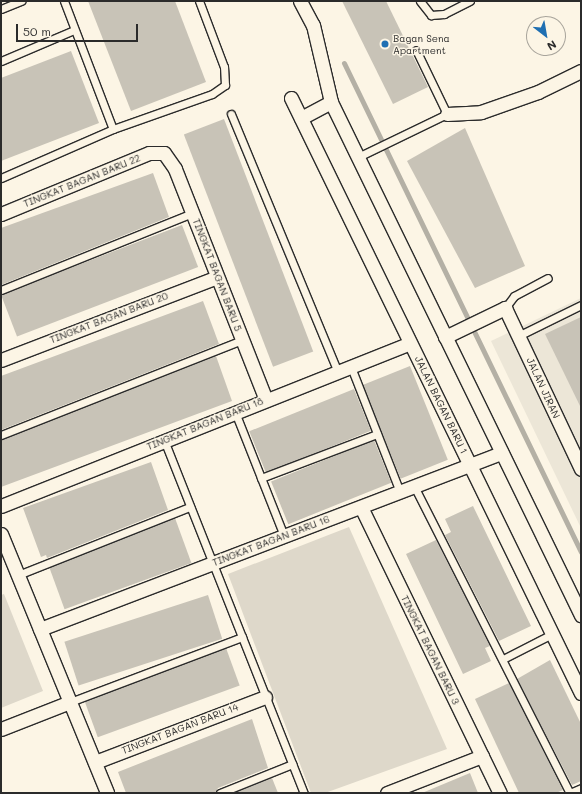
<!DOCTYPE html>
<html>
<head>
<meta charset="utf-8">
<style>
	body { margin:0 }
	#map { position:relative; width:582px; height:794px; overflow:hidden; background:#fcf5e5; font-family:Mali,sans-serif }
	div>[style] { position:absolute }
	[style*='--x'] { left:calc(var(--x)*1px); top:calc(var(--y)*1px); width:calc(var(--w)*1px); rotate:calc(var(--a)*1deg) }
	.built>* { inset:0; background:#ece6d7 }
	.green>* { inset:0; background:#ded8ca }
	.stream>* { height:5px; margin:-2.5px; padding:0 2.5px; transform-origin:2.5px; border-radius:2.5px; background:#b4b0a5 }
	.building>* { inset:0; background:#c8c3b7; transform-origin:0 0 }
	.roads { filter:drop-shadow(1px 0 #2b2b2b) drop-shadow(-1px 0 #2b2b2b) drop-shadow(0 1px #2b2b2b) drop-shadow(0 -1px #2b2b2b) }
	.lane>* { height:7px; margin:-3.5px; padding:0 3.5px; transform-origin:3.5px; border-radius:3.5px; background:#fcf5e5 }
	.street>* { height:13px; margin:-6.5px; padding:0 6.5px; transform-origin:6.5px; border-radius:6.5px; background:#fcf5e5 }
	.dots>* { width:11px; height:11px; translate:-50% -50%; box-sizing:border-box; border:2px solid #fcf5e5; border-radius:50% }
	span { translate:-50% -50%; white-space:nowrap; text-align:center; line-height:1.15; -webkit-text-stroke:3px #fcf5e5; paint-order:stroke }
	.poi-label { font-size:10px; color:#2b2b2b }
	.left { translate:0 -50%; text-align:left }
	.street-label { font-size:10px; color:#2b2b2b }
	.frame { position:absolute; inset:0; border:2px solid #2b2b2b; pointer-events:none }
	.north { position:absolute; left:526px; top:16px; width:40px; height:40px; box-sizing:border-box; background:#fcf5e5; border:1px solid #a8a49b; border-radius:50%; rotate:149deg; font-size:11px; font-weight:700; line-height:16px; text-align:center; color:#2b2b2b }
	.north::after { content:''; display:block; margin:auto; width:14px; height:18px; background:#1f6fb2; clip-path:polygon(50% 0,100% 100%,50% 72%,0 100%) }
	.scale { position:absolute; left:16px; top:24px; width:122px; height:18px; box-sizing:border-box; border:2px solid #2b2b2b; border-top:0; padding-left:5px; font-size:12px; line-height:14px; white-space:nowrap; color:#2b2b2b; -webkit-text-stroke:3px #fcf5e5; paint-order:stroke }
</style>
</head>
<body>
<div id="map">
	<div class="built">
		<i style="clip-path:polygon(581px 298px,581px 528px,491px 341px)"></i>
	</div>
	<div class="green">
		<i style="clip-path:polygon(349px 527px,447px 749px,325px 793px,311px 793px,228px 574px)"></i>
		<i style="clip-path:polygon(4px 594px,43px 691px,1px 708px,1px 595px)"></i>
	</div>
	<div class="stream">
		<i style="--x:344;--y:63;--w:543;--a:64.14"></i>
	</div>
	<div class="building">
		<i style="clip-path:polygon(88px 1px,175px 1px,206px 82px,131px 111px)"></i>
		<i style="clip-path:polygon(342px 1px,386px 1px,428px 87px,393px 104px)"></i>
		<i style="clip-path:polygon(71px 51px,99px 123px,1px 161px,1px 78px)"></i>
		<i style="left:224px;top:119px;width:249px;height:43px;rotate:69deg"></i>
		<i style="clip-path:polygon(465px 128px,525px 266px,475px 288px,407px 161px)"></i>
		<i style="clip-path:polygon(153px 173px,169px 217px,1px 285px,1px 228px)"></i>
		<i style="left:182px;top:225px;width:45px;height:194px;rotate:69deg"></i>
		<i style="clip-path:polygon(203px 301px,219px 344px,1px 430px,1px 376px)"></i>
		<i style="clip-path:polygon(581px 317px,581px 408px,545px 334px)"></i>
		<i style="clip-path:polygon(216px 356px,232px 401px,1px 487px,1px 440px)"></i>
		<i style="left:410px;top:366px;width:101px;height:51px;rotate:68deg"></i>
		<i style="left:354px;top:389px;width:45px;height:113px;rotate:68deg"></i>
		<i style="left:374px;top:440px;width:46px;height:111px;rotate:68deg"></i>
		<i style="clip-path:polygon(151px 462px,168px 510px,47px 558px,46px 555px,41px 557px,23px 508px)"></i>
		<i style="clip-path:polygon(473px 506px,531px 626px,499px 641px,445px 535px,451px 532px,445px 519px)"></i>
		<i style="left:175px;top:518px;width:48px;height:135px;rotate:70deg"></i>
		<i style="clip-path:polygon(436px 540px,490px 646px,485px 648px,491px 661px,463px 674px,406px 554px)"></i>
		<i style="left:208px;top:595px;width:46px;height:151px;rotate:72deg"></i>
		<i style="left:226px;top:648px;width:40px;height:151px;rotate:70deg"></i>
		<i style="clip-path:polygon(550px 660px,581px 724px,581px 781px,572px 785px,517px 679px)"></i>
		<i style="clip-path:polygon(509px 683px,563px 790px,556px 793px,519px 793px,475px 699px)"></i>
		<i style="clip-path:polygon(252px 719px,268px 768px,218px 788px,215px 793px,126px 793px,118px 772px)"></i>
		<i style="clip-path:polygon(470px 773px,478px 793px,422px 793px)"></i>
		<i style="clip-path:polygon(272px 778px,278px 793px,233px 793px)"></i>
	</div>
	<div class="roads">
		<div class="lane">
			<i style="--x:64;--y:1;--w:137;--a:69.1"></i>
			<i style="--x:420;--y:1;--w:18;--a:52"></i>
			<i style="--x:431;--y:15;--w:13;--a:-4"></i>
			<i style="--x:444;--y:14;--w:29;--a:-27"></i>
			<i style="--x:1;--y:9;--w:22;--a:-22"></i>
			<i style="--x:1;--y:61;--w:79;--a:-23"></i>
			<i style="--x:231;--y:114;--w:279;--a:67.5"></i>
			<i style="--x:358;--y:157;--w:99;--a:-25.8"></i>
			<i style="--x:447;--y:114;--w:71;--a:-115.8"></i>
			<i style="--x:1;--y:178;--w:122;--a:-23.6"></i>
			<i style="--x:113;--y:129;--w:105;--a:-19.5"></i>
			<i style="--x:212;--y:94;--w:16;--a:-35"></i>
			<i style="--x:225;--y:85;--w:18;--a:-93"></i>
			<i style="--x:224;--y:67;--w:71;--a:-110.7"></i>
			<i style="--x:1;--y:290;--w:207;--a:-21.9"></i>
			<i style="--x:505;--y:308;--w:15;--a:-53"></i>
			<i style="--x:514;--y:296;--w:38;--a:-28"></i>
			<i style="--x:518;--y:336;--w:70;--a:-26.2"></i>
			<i style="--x:351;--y:367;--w:134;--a:68.6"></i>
			<i style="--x:235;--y:412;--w:133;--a:68.4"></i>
			<i style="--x:1;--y:435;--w:259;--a:-21.5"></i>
			<i style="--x:164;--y:440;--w:380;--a:68.4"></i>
			<i style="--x:261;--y:478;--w:124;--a:-20.8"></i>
			<i style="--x:414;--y:486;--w:344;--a:63.1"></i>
			<i style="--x:18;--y:575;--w:185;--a:-21.6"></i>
			<i style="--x:503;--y:659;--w:55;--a:-27"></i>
			<i style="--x:70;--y:702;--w:184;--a:-20.7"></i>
			<i style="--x:220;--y:793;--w:78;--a:-21.9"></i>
			<i style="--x:570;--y:793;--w:12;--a:-24"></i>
		</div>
		<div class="street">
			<i style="--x:300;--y:1;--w:27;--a:62"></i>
			<i style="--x:313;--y:25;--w:79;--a:76.8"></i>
			<i style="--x:331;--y:102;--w:571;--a:64.02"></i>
			<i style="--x:291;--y:98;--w:662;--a:64.02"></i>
			<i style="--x:447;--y:114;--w:34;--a:-3"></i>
			<i style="--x:481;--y:112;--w:60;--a:-19.3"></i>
			<i style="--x:538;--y:92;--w:48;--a:-26"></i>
			<i style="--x:301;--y:118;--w:34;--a:-28"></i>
			<i style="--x:1;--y:214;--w:160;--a:-22.4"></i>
			<i style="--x:149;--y:153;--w:15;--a:0"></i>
			<i style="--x:164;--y:153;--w:19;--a:55"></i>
			<i style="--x:175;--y:169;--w:248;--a:68.5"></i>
			<i style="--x:445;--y:337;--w:67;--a:-25.8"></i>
			<i style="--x:505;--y:308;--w:178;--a:64.7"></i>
			<i style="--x:1;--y:360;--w:231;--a:-21"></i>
			<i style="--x:1;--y:506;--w:440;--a:-21.7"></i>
			<i style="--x:361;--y:507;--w:318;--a:64.1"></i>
			<i style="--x:1;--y:534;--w:280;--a:67.7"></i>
			<i style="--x:40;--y:629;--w:494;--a:-20.9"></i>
			<i style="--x:1;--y:729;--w:74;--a:-21.4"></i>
			<i style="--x:95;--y:762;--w:182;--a:-20.9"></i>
			<i style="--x:387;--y:793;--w:102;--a:-21.3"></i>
		</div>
	</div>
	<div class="dots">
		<i style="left:385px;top:44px;background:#1f6fb2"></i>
	</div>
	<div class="poi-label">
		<span class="left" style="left:393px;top:44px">Bagan Sena<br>Apartment</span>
	</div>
	<div class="street-label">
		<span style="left:82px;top:181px;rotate:-22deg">TINGKAT BAGAN BARU 22</span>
		<span style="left:217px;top:275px;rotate:69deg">TINGKAT BAGAN BARU 5</span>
		<span style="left:109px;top:318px;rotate:-21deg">TINGKAT BAGAN BARU 20</span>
		<span style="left:543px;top:388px;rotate:65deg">JALAN JIRAN</span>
		<span style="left:441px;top:405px;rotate:64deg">JALAN BAGAN BARU 1</span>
		<span style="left:205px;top:424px;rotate:-22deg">TINGKAT BAGAN BARU 18</span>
		<span style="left:271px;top:541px;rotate:-21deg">TINGKAT BAGAN BARU 16</span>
		<span style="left:430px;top:650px;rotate:64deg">TINGKAT BAGAN BARU 3</span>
		<span style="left:180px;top:729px;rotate:-21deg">TINGKAT BAGAN BARU 14</span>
	</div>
	<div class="frame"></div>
	<div class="north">N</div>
	<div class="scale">50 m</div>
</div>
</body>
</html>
